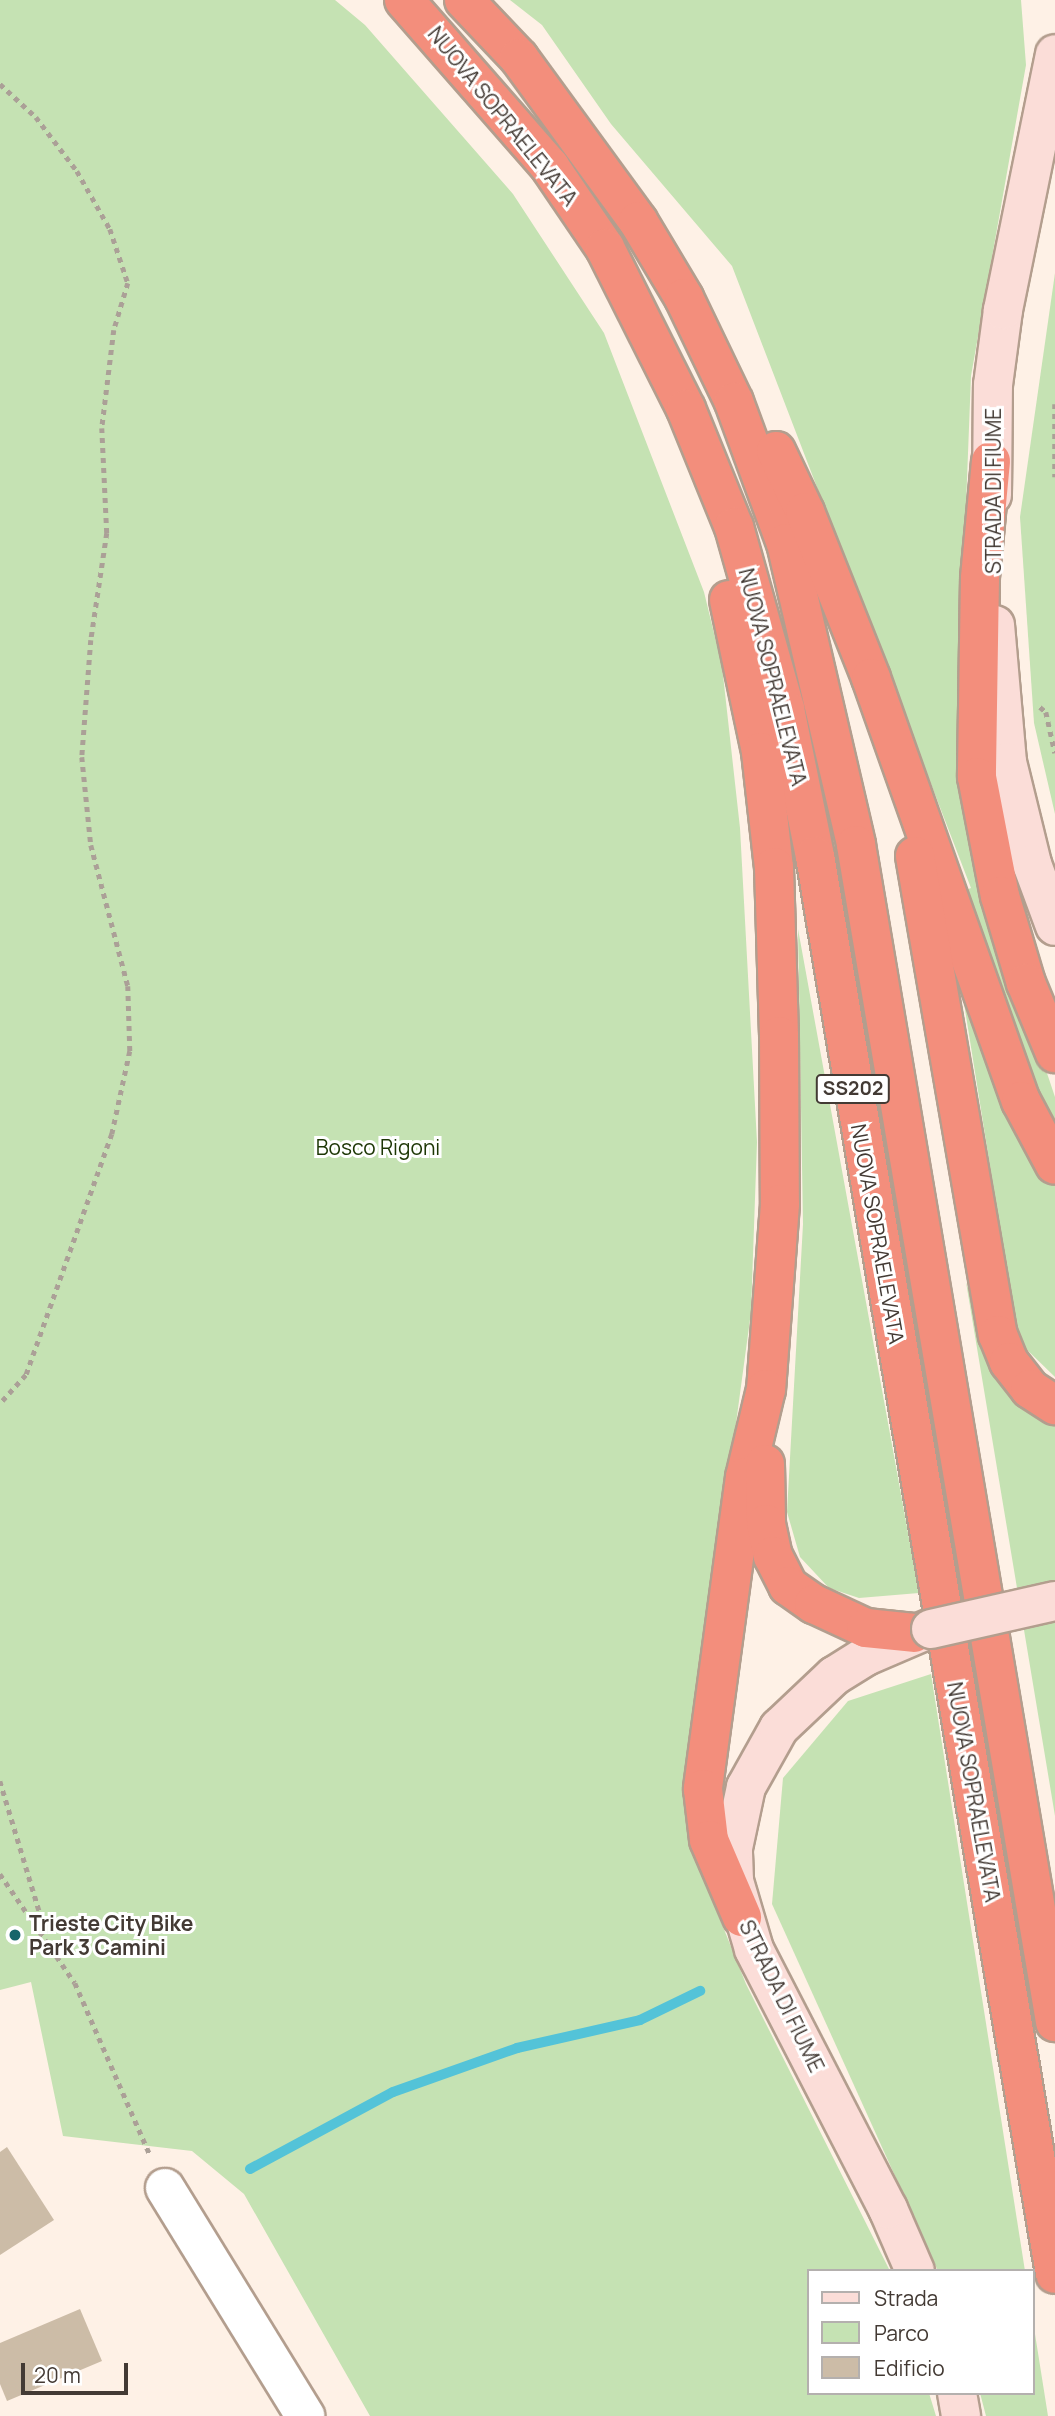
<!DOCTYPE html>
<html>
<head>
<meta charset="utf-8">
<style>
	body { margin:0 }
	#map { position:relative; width:1055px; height:2416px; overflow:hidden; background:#fef1e6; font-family:Manrope,sans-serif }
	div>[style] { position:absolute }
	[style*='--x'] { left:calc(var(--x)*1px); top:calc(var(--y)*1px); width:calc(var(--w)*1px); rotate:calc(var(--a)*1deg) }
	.green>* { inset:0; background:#c5e2b3 }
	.stream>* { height:10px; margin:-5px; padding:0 5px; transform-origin:5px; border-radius:5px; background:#53c3d8 }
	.building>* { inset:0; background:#ccbca7 }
	.path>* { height:4.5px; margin-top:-2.25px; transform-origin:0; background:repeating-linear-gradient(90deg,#aba097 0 5px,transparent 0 10px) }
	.roads { filter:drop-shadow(2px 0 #b39e8e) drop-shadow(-2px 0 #b39e8e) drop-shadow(0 2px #b39e8e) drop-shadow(0 -2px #b39e8e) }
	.street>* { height:38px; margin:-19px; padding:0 19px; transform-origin:19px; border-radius:19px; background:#fff }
	.secondary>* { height:38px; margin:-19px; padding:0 19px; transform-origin:19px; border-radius:19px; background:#fbddd8 }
	.highway>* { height:38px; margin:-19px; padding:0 19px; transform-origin:19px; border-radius:19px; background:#f38e7c }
	.bridges { filter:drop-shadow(2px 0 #b39e8e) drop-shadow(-2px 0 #b39e8e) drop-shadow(0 2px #b39e8e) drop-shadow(0 -2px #b39e8e) }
	.secondary-bridge>* { height:38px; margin:-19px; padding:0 19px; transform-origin:19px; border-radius:19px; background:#fbddd8 }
	.dots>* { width:19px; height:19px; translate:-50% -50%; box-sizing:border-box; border:4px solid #fff; border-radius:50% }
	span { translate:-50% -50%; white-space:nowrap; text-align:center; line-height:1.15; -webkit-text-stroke:6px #fff; paint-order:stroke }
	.shield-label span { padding:2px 5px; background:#fff; border:2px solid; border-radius:5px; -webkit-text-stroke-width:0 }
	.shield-label { font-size:19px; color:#433a34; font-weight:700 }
	.street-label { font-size:21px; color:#433a34 }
	.park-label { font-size:21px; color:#1c3604 }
	.poi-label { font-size:21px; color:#433a34; font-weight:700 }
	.left { translate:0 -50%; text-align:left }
	.legend { position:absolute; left:807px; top:2269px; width:228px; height:126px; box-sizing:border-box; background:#fff; border:2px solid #b4b0ae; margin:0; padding:9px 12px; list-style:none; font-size:21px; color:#433a34 }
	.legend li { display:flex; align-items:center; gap:14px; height:35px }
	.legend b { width:35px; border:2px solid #b4b0ae }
	.scale { position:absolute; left:21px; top:2363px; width:107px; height:32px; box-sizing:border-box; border:4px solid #433a34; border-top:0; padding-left:9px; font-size:21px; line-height:24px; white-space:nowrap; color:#433a34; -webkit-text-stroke:5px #fff; paint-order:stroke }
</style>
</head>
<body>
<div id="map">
	<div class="green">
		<i style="clip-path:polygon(0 0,335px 0,365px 25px,513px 194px,604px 333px,704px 592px,722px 666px,740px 828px,757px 1142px,751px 1312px,687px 1787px,699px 1867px,746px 1984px,890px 2271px,808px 2271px,808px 2393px,929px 2393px,936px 2416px,370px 2416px,244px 2194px,192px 2151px,63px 2136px,31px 1982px,0 1990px)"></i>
		<i style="clip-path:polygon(510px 0,1021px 0,1026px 65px,971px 376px,958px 711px,980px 873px,1055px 1097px,1055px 1377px,1018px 1341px,947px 897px,971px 888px,732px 266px,611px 124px,542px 25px)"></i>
		<i style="clip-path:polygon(1055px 273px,1055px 814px,1034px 723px,1020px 517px)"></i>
		<i style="clip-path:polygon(798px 929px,919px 1593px,859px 1598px,829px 1588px,800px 1557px,787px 1512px,803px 1224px)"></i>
		<i style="clip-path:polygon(966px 1282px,993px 1364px,1030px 1413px,1055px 1424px,1055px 1816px)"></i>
		<i style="clip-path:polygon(931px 1674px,1025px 2271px,938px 2271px,772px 1904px,783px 1778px,848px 1701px)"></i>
		<i style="clip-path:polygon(1032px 2315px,1048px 2416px,986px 2416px,980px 2393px,1032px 2393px)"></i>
	</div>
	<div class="stream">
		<i style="--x:250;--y:2169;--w:162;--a:-28.3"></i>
		<i style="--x:393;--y:2092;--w:132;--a:-19.5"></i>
		<i style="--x:517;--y:2048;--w:126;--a:-12.8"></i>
		<i style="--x:640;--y:2020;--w:67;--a:-25.8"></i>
	</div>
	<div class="building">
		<i style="clip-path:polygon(7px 2147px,54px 2220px,0 2255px,0 2152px)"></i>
		<i style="clip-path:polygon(80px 2309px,102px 2361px,7px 2401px,0 2384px,0 2343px)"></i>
	</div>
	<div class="path">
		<i style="--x:0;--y:84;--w:49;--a:42.5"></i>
		<i style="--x:36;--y:117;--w:68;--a:52.8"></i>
		<i style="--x:77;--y:171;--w:67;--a:60.4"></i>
		<i style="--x:110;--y:229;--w:57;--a:71.6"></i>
		<i style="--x:128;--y:283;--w:49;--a:106.6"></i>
		<i style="--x:114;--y:330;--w:99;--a:97"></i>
		<i style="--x:102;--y:428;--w:105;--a:87.3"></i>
		<i style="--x:107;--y:533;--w:108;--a:98.5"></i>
		<i style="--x:91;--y:640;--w:117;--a:94.4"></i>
		<i style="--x:82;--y:757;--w:88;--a:84.2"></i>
		<i style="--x:91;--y:845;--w:146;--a:75.3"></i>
		<i style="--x:128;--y:986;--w:65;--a:88.2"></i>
		<i style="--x:130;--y:1051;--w:85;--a:102.2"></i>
		<i style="--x:112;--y:1134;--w:256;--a:109.6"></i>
		<i style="--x:26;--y:1375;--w:39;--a:132"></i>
		<i style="--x:1055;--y:404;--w:73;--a:90"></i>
		<i style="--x:1040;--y:707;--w:8;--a:40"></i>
		<i style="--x:1046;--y:712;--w:42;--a:77.6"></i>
		<i style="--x:0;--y:1781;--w:159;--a:73.2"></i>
		<i style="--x:0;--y:1874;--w:132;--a:55.5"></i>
		<i style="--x:75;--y:1983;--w:188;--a:66.4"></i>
	</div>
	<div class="roads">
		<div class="street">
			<i style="--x:165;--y:2188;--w:268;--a:58.4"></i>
		</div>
		<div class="secondary">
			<i style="--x:992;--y:495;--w:110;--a:-89.5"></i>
			<i style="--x:993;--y:385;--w:76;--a:-82.4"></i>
			<i style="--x:1003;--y:310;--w:261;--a:-78.5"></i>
			<i style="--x:995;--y:625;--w:138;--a:85"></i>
			<i style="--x:1007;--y:762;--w:105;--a:76.2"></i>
			<i style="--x:1032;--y:864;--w:66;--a:69.6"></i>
			<i style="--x:915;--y:2271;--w:68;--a:-113.5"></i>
			<i style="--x:888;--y:2209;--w:292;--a:-117.3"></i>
			<i style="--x:754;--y:1949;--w:71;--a:-106.4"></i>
			<i style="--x:734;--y:1881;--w:33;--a:-92"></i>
			<i style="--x:733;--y:1848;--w:62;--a:-78"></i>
			<i style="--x:746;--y:1787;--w:68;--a:-60.8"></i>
			<i style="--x:779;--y:1728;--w:76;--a:-43.4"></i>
			<i style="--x:834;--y:1676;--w:38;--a:-32"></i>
			<i style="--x:866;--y:1656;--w:69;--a:-23.2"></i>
			<i style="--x:957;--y:2393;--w:23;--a:80"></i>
		</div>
		<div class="highway">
			<i style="--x:404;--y:0;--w:222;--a:48.8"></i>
			<i style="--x:550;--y:167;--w:98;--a:55.8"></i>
			<i style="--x:605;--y:248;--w:180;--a:63.3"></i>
			<i style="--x:686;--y:409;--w:127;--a:67.9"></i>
			<i style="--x:734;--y:527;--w:189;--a:74.3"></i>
			<i style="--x:785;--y:709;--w:150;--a:78.5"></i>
			<i style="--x:815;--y:856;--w:1438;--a:80.39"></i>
			<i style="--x:464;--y:0;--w:80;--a:46.5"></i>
			<i style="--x:519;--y:58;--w:202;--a:53.9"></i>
			<i style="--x:638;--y:221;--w:90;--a:59.1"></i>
			<i style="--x:684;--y:298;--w:115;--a:64.3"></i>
			<i style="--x:734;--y:402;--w:150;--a:69.8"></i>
			<i style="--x:786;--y:543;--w:310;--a:76.9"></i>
			<i style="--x:856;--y:845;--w:1194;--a:80.4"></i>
			<i style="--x:776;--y:451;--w:68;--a:64.6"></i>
			<i style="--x:805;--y:512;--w:179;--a:68.3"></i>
			<i style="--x:871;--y:678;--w:449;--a:70.5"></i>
			<i style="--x:1021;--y:1101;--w:72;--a:62"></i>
			<i style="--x:991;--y:461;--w:118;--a:95.4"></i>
			<i style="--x:980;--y:578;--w:199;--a:90.9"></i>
			<i style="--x:977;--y:777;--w:121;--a:79.1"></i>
			<i style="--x:1000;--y:896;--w:91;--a:73.4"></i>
			<i style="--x:1026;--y:983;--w:76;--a:67.5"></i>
			<i style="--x:729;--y:600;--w:155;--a:78.1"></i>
			<i style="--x:761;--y:752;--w:116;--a:83.6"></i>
			<i style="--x:774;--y:867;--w:169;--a:88.3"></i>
			<i style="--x:779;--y:1036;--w:168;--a:89.7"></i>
			<i style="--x:780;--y:1204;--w:186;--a:94.3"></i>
			<i style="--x:766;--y:1389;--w:90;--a:103.4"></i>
			<i style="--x:745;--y:1477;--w:315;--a:97.7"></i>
			<i style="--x:703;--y:1789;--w:51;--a:83.3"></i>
			<i style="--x:709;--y:1840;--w:84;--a:66.8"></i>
			<i style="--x:915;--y:856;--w:486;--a:80.2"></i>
			<i style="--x:998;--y:1335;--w:29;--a:68"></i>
			<i style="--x:1009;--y:1362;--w:34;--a:52"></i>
			<i style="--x:1030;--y:1389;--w:30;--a:33"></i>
			<i style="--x:765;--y:1464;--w:60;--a:89"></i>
			<i style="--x:766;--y:1524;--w:33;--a:78"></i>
			<i style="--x:773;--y:1556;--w:34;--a:63"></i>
			<i style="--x:788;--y:1586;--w:32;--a:35"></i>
			<i style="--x:814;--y:1604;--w:57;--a:24.8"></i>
			<i style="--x:866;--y:1628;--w:48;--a:5.9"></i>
		</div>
	</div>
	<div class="bridges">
		<div class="secondary-bridge">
			<i style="--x:931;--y:1629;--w:127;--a:-12.7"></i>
		</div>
	</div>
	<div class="dots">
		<i style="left:15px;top:1935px;background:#17656b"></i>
	</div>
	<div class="shield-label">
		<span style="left:853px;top:1089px">SS202</span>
	</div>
	<div class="street-label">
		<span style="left:503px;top:116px;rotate:51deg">NUOVA SOPRAELEVATA</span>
		<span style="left:993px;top:491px;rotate:-90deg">STRADA DI FIUME</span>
		<span style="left:773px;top:677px;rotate:76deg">NUOVA SOPRAELEVATA</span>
		<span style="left:878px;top:1234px;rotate:80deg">NUOVA SOPRAELEVATA</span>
		<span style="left:974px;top:1792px;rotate:80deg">NUOVA SOPRAELEVATA</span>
		<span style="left:782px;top:1996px;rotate:64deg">STRADA DI FIUME</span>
	</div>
	<div class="park-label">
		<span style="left:378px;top:1147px">Bosco Rigoni</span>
	</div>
	<div class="poi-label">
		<span class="left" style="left:29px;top:1935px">Trieste City Bike<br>Park 3 Camini</span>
	</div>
	<ul class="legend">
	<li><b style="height:9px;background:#fbddd8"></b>Strada</li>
	<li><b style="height:19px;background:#c5e2b3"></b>Parco</li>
	<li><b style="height:19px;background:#ccbca7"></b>Edificio</li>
	</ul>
	<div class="scale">20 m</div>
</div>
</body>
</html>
